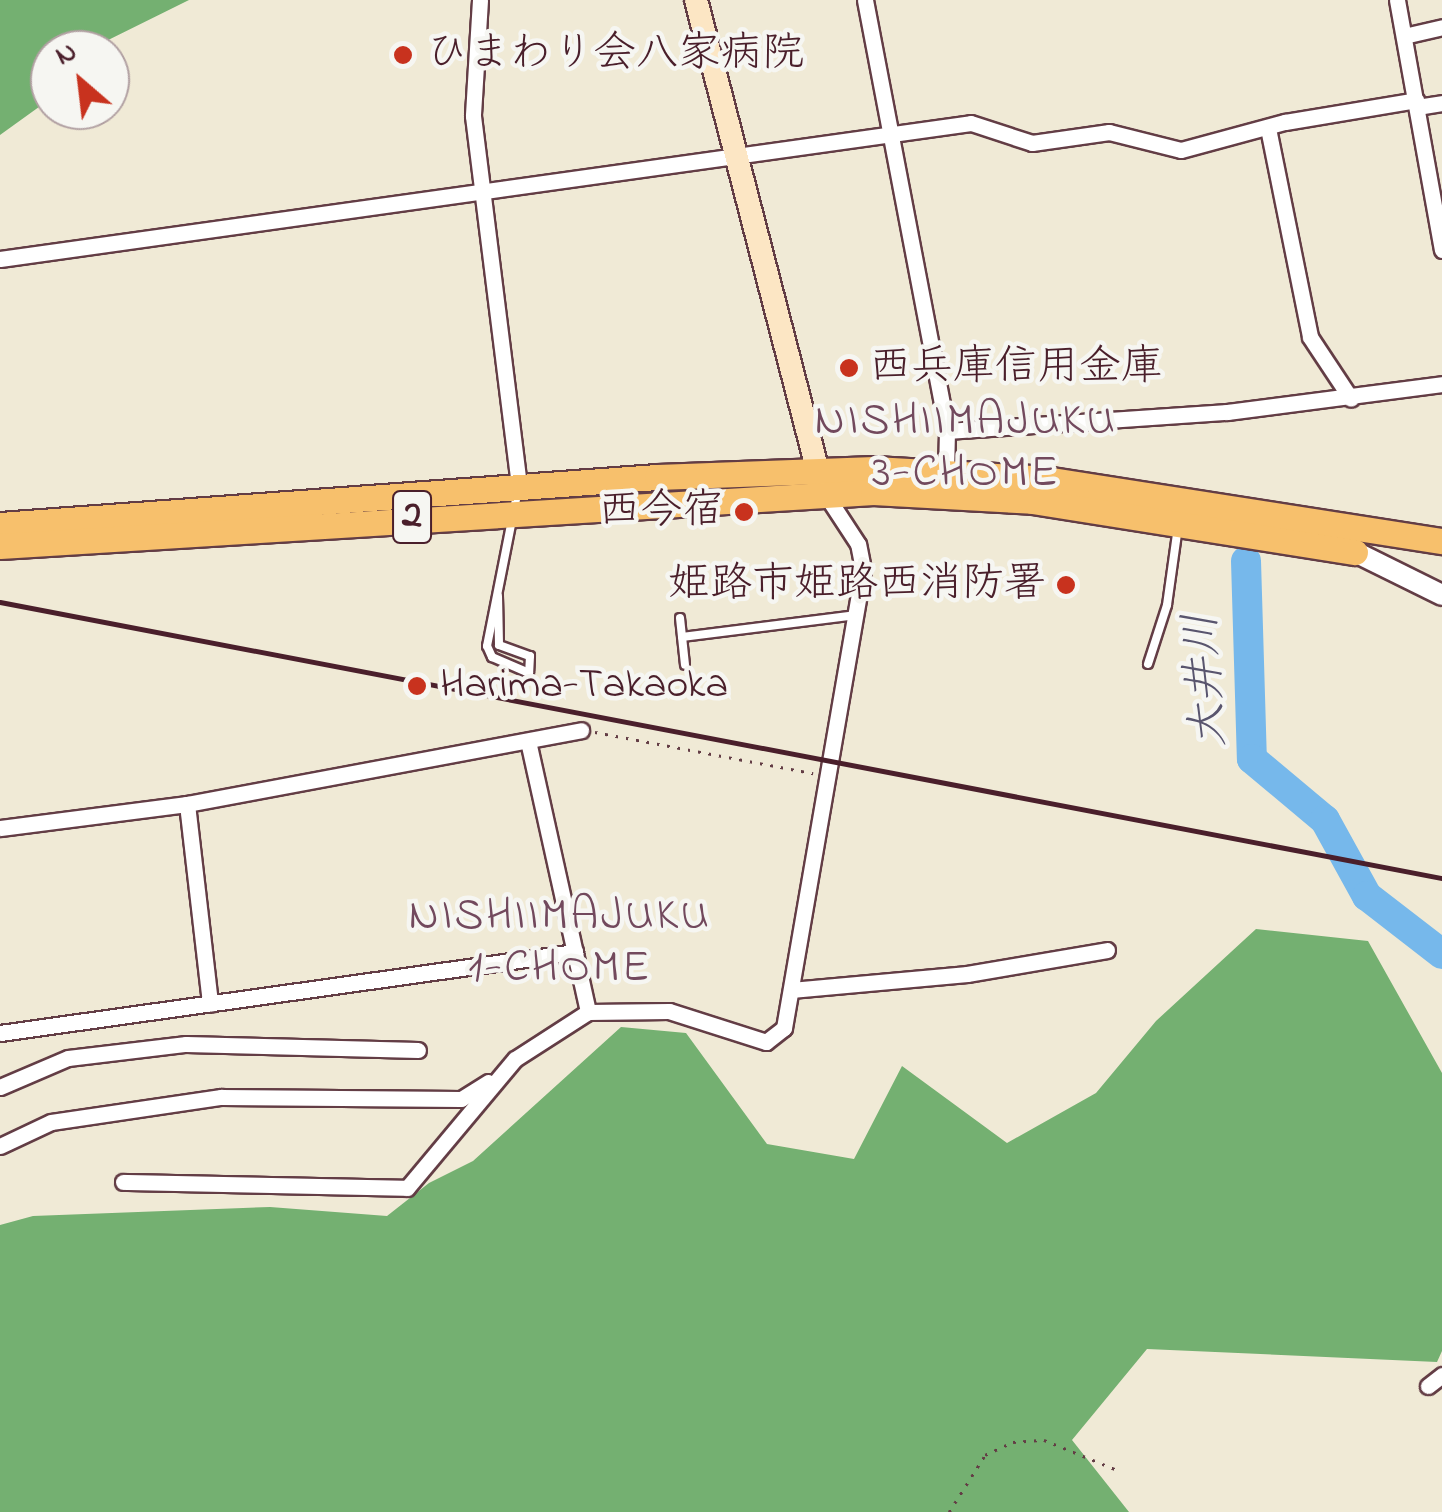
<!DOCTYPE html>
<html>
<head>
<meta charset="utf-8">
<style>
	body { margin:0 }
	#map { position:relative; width:1442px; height:1512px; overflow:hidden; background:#f0ead6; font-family:"Indie Flower","Klee One",sans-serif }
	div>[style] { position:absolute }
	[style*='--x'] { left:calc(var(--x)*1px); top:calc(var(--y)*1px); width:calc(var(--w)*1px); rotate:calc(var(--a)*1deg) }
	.forest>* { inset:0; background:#74b071 }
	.river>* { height:30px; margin:-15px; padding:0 15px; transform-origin:15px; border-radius:15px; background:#76b8eb }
	.path>* { height:2.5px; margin-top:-1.25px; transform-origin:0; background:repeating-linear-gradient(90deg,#633d45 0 2.5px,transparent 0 10.5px) }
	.roads { filter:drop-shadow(2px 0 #633d45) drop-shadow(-2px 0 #633d45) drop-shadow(0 2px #633d45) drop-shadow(0 -2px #633d45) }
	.service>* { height:8px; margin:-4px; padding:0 4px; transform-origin:4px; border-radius:4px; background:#fff }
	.minor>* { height:15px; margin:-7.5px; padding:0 7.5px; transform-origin:7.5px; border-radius:7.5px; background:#fff }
	.tertiary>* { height:20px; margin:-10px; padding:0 10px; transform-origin:10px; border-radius:10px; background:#fff }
	.secondary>* { height:22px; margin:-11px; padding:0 11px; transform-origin:11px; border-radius:11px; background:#fce6c4 }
	.trunk>* { height:25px; margin:-12.5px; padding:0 12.5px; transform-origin:12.5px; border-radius:12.5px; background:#f7c06c }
	.rail>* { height:5px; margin:-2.5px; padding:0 2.5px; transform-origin:2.5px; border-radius:2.5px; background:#4a1f2b }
	.dots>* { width:28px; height:28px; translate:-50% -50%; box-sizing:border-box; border:5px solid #f6f6f2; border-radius:50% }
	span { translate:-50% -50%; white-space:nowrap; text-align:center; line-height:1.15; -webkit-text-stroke:9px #f6f6f2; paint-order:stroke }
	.shield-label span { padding:2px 8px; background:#f6f6f2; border:2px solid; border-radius:8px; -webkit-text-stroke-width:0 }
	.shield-label { font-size:40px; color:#4a1f2b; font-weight:700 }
	.poi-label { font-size:42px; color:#4a1f2b }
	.left { translate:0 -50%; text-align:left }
	.right { translate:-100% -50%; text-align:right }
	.neighbourhood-label { font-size:45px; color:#72495d; letter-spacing:2.5px }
	.water-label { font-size:45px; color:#59556e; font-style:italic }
	.north { position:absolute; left:30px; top:30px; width:100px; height:100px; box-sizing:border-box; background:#f6f6f2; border:2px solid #b1a0a2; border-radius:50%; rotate:332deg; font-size:28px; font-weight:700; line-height:40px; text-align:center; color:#4a1f2b }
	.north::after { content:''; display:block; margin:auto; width:35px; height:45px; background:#c8321e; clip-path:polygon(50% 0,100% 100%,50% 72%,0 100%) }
</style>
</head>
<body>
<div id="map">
	<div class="forest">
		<i style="clip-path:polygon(0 0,189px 0,88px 50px,50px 50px,50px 99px,0 135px)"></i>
		<i style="clip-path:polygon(1256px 929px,1368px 941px,1442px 1073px,1442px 1351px,1437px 1362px,1147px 1349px,1072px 1440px,1129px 1512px,0 1512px,0 1225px,33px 1216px,270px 1207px,387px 1216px,429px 1183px,473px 1161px,621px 1027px,686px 1033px,767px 1144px,854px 1159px,902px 1066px,1007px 1143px,1096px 1093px,1156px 1021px)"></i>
	</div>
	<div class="river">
		<i style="--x:1246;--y:561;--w:198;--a:88.3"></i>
		<i style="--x:1252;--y:759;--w:95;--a:39.9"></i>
		<i style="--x:1325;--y:820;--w:87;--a:61.1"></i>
		<i style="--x:1367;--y:896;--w:95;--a:37.7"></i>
	</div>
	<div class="path">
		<i style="--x:595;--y:732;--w:222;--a:10.7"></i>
		<i style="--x:949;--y:1512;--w:67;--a:-57.7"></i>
		<i style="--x:985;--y:1455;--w:31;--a:-25"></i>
		<i style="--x:1013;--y:1442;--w:31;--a:-4"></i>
		<i style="--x:1044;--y:1440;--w:79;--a:22.3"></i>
	</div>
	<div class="roads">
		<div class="service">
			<i style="--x:498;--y:596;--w:49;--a:88.8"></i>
			<i style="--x:499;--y:645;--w:33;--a:20"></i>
			<i style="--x:530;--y:656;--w:17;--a:93"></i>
			<i style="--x:529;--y:673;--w:40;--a:-156.6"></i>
			<i style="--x:492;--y:657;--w:12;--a:-114"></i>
			<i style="--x:487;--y:646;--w:159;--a:-78.8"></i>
			<i style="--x:680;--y:618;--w:47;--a:83.9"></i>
			<i style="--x:682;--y:637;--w:174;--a:-7.2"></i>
			<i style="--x:1148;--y:664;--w:62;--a:-72.1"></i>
			<i style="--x:1167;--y:605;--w:79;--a:-82"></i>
		</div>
		<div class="minor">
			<i style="--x:480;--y:0;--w:116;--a:93.5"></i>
			<i style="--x:473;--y:116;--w:374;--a:82.9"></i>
			<i style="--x:865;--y:0;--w:439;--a:79.2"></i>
			<i style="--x:947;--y:431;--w:40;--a:91.4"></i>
			<i style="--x:1397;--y:0;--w:254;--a:79.8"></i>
			<i style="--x:1404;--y:36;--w:39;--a:-13"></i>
			<i style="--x:1417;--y:107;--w:25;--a:-9"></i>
			<i style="--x:1268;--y:128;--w:213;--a:78.6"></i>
			<i style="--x:1310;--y:337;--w:74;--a:56.5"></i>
			<i style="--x:0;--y:259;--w:980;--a:-7.97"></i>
			<i style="--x:971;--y:123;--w:64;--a:18.2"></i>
			<i style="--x:1032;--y:143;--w:78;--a:-8.1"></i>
			<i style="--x:1109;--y:132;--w:74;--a:14"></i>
			<i style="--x:1181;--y:150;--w:108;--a:-15.1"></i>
			<i style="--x:1285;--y:122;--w:133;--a:-9.5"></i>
			<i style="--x:947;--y:431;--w:281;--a:-3.9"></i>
			<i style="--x:1227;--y:412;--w:217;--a:-7.4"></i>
			<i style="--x:528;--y:741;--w:278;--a:77.5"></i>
			<i style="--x:187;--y:804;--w:201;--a:83.4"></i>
			<i style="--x:0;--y:828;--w:189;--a:-7.3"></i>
			<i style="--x:187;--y:804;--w:401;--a:-10.6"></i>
			<i style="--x:791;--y:990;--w:177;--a:-5.2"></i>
			<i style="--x:967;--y:974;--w:142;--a:-9.7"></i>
			<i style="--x:0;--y:1033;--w:581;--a:-8.02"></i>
			<i style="--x:0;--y:1087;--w:74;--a:-23.1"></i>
			<i style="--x:68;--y:1058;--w:119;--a:-6.8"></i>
			<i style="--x:186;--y:1044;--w:232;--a:1.5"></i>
			<i style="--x:0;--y:1146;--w:56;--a:-25.2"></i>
			<i style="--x:51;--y:1122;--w:172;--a:-8.4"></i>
			<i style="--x:221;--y:1097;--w:240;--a:0.5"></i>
			<i style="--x:461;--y:1099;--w:32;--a:-32"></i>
			<i style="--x:123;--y:1182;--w:284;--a:1.2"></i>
			<i style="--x:407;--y:1188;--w:168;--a:-50.1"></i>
			<i style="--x:515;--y:1059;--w:87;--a:-32.8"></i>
			<i style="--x:588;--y:1012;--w:81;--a:-0.7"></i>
			<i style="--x:669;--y:1011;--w:102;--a:17.7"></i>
			<i style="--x:766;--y:1042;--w:23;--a:-38"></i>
			<i style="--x:784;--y:1028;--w:466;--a:-80.2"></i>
			<i style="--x:863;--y:569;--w:25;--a:-101"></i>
			<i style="--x:858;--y:544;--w:62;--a:-123.2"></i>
			<i style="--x:1428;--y:1386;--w:18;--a:-38"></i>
		</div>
		<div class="tertiary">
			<i style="--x:1355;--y:552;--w:97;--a:26.3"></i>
		</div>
		<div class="secondary">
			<i style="--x:696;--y:0;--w:500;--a:75.5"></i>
		</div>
		<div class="trunk">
			<i style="--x:0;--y:525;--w:659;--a:-4.18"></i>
			<i style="--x:657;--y:477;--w:217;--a:-2.1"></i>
			<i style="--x:874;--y:469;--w:171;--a:3.3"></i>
			<i style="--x:1045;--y:479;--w:402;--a:8.9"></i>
			<i style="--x:0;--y:546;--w:875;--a:-3.54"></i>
			<i style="--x:873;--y:492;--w:159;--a:3.2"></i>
			<i style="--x:1032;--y:501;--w:327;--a:9"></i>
		</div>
	</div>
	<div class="rail">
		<i style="--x:0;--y:602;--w:1468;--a:10.84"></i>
	</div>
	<div class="dots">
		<i style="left:403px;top:55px;background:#c8321e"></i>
		<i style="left:849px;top:368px;background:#c8321e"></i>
		<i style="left:744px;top:512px;background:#c8321e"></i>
		<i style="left:1066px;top:585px;background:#c8321e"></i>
		<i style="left:417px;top:686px;background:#c8321e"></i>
	</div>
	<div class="shield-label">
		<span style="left:412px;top:517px">2</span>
	</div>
	<div class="poi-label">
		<span class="left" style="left:426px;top:55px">ひまわり会八家病院</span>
		<span class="left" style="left:869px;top:368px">西兵庫信用金庫</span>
		<span class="right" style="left:724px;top:512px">西今宿</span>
		<span class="right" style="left:1046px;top:585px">姫路市姫路西消防署</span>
		<span class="left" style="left:440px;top:686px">Harima-Takaoka</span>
	</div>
	<div class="neighbourhood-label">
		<span style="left:966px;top:449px">NISHIIMAJUKU<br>3-CHOME</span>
		<span style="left:560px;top:944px">NISHIIMAJUKU<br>1-CHOME</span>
	</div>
	<div class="water-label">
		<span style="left:1208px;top:680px;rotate:-94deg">大井川</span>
	</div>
	<div class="north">N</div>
</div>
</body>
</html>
